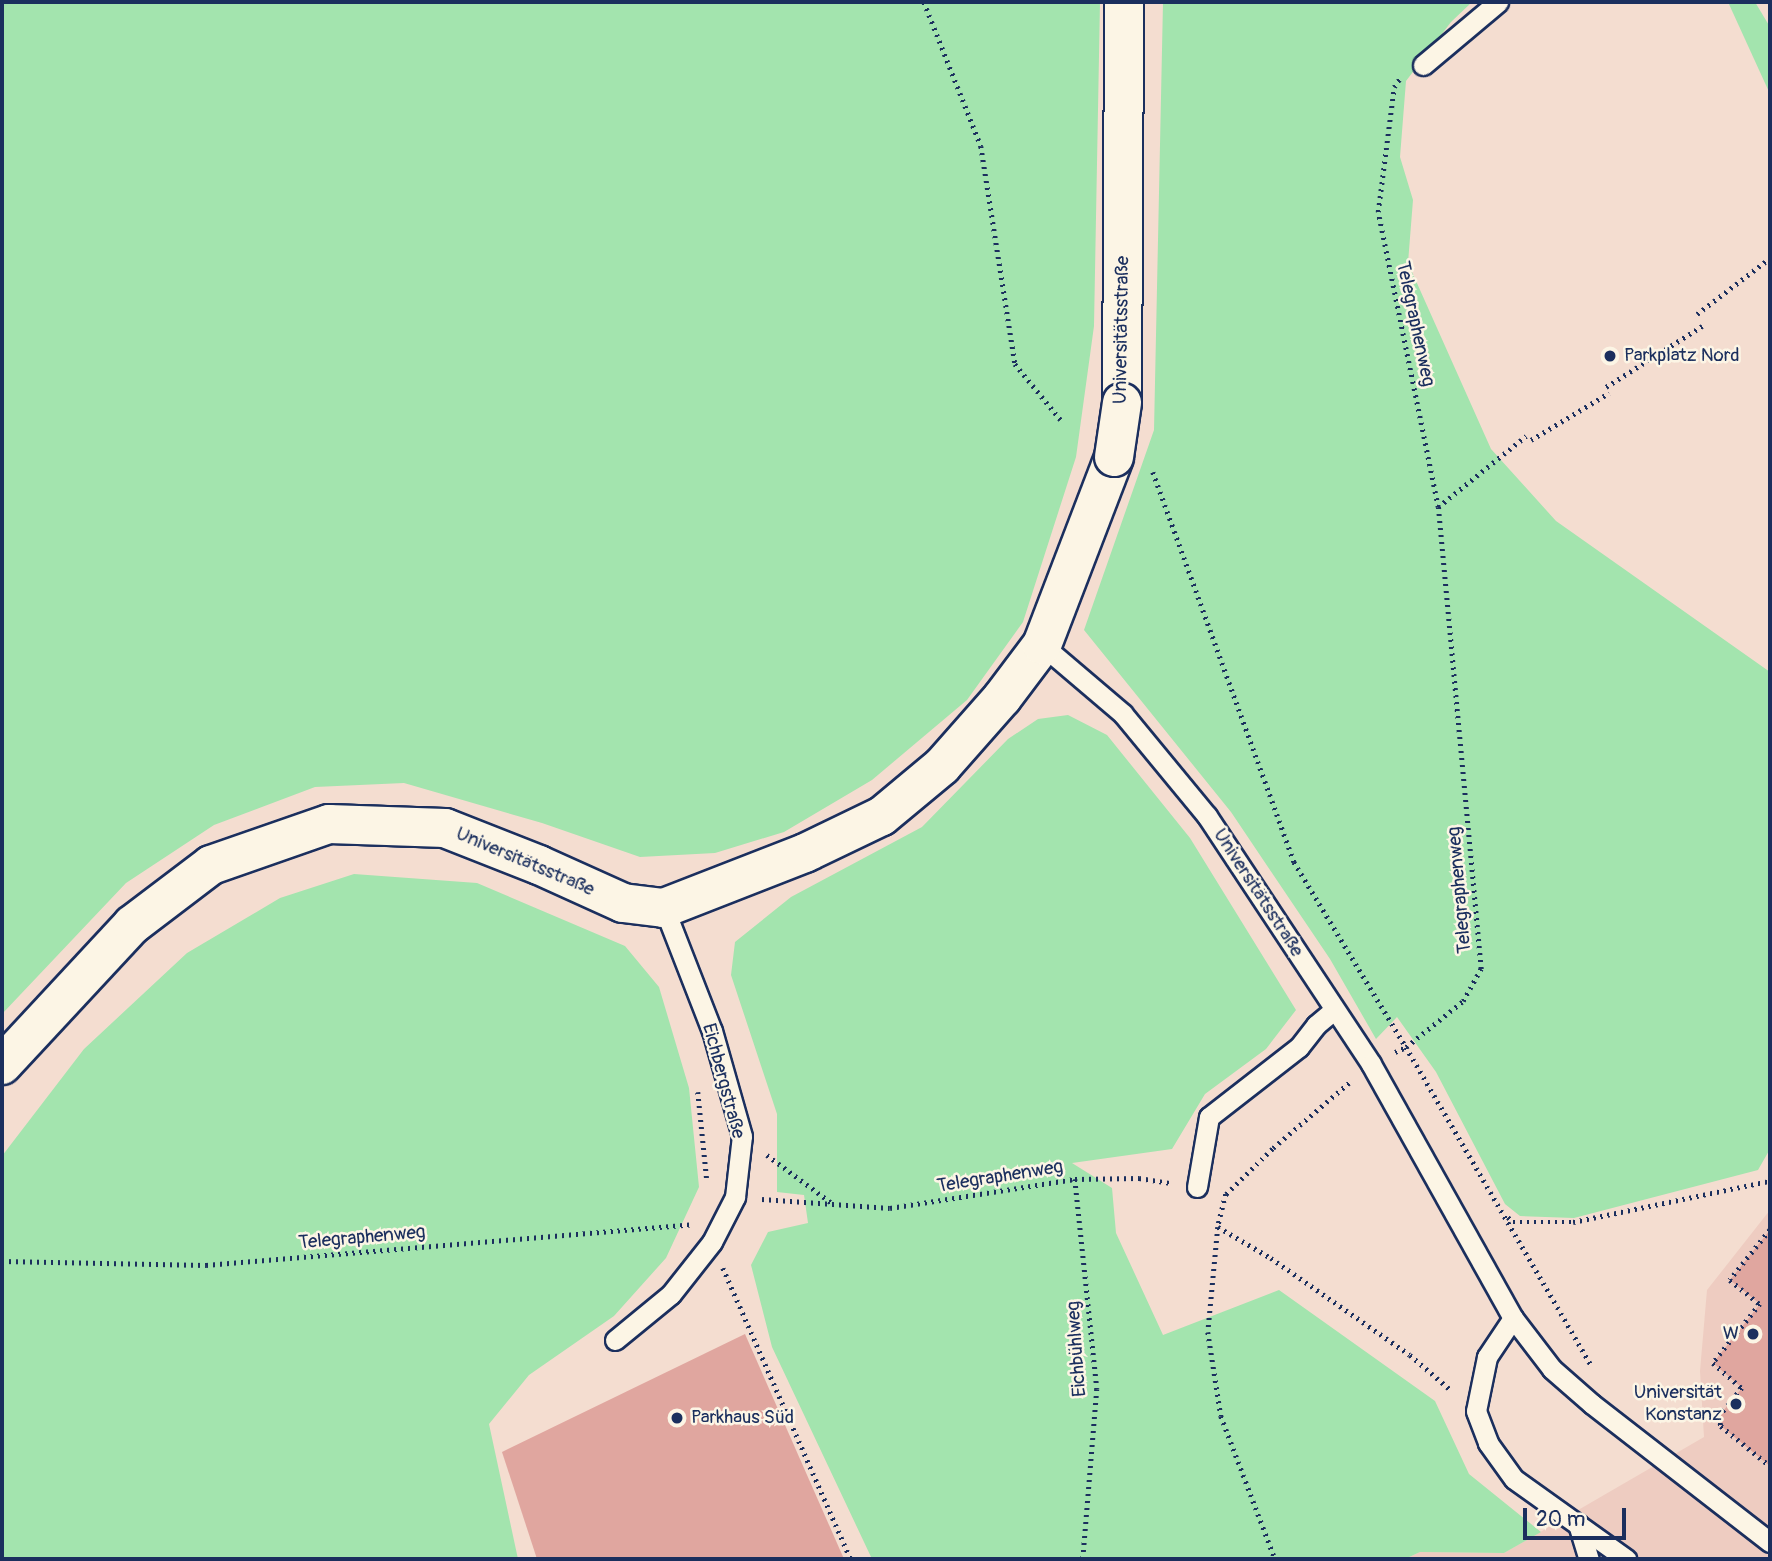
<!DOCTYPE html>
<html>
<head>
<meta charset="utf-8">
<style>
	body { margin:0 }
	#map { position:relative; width:1772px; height:1561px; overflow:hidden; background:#f4ddd0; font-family:Pangolin,sans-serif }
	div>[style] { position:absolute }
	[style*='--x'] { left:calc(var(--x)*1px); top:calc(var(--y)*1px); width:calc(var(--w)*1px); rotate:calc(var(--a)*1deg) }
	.built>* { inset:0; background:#eeccc1 }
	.green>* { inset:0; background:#a3e4ae }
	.building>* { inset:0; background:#e0a69f }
	.path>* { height:4.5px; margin-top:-2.25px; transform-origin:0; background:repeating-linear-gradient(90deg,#1b2f5e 0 2px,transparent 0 7px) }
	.roads { filter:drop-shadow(2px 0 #1b2f5e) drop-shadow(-2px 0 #1b2f5e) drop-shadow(0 2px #1b2f5e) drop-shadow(0 -2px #1b2f5e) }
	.service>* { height:19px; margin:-9.5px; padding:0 9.5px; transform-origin:9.5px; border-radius:9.5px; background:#fcf5e5 }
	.minor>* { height:38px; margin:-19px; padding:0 19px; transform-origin:19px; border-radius:19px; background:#fcf5e5 }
	.bridges { filter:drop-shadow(2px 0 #1b2f5e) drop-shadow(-2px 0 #1b2f5e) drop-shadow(0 2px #1b2f5e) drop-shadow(0 -2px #1b2f5e) }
	.minor-bridge>* { height:38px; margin:-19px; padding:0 19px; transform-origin:19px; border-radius:19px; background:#fcf5e5 }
	.dots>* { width:19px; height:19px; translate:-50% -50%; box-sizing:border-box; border:4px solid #fcf5e5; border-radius:50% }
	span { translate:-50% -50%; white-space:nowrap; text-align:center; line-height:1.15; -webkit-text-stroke:5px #fcf5e5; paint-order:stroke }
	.street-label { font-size:19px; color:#1b2f5e }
	.poi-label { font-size:19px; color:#1b2f5e }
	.left { translate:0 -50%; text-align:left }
	.right { translate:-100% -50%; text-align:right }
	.frame { position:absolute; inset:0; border:4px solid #1b2f5e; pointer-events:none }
	.scale { position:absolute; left:1523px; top:1508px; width:103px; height:32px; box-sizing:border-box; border:4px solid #1b2f5e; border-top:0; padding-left:9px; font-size:21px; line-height:24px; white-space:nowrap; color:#1b2f5e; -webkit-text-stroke:5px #fcf5e5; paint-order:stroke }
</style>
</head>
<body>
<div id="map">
	<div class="built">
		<i style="clip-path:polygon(1770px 1210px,1770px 1559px,1405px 1559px,1420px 1552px,1504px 1553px,1704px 1437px,1700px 1371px,1707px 1290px)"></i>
	</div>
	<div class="green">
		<i style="clip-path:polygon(2px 2px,1100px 2px,1094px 326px,1076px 457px,1023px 622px,967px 700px,872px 780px,784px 832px,715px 853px,640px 857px,542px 823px,404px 783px,315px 787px,214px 825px,126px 883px,2px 1014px)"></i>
		<i style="clip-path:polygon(1163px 2px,1472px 2px,1451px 22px,1406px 81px,1400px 157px,1413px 200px,1408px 263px,1491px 449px,1556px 521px,1770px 672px,1770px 1149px,1758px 1170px,1574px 1218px,1520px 1216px,1505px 1204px,1436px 1072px,1397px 1017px,1376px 1039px,1330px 959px,1231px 812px,1084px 630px,1154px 430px)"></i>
		<i style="clip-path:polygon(1728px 2px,1755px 2px,1770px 27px,1770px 94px)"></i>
		<i style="clip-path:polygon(1068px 715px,1107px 735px,1190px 838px,1296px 1010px,1266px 1049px,1205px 1094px,1172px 1149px,1072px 1163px,1112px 1188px,1116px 1233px,1163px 1335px,1279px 1290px,1435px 1401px,1469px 1474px,1541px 1532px,1504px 1553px,1420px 1552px,1405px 1559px,872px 1559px,772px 1347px,751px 1265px,768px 1232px,808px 1223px,804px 1195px,777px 1192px,777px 1114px,731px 975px,735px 942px,791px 897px,922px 827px,1008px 739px,1038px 719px)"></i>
		<i style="clip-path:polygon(354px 874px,477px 883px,625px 946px,659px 987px,689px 1088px,699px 1187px,666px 1258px,614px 1316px,529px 1375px,489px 1424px,518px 1559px,2px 1559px,2px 1156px,84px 1049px,187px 953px,280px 898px)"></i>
	</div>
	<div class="building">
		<i style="clip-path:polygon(1770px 1230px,1770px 1466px,1721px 1426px,1719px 1416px,1742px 1388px,1713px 1363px,1760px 1304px,1730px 1280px)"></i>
		<i style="clip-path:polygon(745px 1334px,844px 1559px,537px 1559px,502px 1452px)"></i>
	</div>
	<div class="path">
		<i style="--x:924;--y:2;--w:155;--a:68.4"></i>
		<i style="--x:981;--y:146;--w:221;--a:81.1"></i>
		<i style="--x:1015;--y:364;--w:72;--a:50.6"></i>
		<i style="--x:1697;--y:314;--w:92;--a:-37.5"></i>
		<i style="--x:1606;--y:387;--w:114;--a:-32.4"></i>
		<i style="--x:1531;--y:440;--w:91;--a:-31.1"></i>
		<i style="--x:1153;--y:472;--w:415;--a:70.1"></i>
		<i style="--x:1294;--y:862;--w:216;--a:58.8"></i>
		<i style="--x:1406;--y:1047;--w:369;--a:59.8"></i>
		<i style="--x:1438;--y:507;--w:113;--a:-38.9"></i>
		<i style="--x:1395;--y:1052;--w:12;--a:-24"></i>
		<i style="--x:1406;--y:1047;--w:73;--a:-38.9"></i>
		<i style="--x:1463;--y:1001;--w:37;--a:-61"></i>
		<i style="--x:1481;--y:969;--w:464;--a:-95.3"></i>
		<i style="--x:1438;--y:507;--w:301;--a:-101.5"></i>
		<i style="--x:1378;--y:212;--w:126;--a:-82.7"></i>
		<i style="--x:1394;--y:87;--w:11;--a:-56"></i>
		<i style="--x:698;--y:1092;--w:89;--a:84.2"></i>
		<i style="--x:767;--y:1155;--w:82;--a:36.6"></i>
		<i style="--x:1075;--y:1179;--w:211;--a:84"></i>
		<i style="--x:1097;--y:1389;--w:171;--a:94.7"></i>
		<i style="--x:1226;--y:1194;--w:66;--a:-44.4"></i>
		<i style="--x:1273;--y:1148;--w:101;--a:-40.6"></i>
		<i style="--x:1226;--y:1194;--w:34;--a:104"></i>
		<i style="--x:1218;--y:1227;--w:105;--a:95.4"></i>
		<i style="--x:1208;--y:1332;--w:85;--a:81.2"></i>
		<i style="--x:1221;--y:1416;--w:153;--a:69.3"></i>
		<i style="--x:762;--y:1199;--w:128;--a:4"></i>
		<i style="--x:890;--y:1208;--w:187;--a:-8.9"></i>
		<i style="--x:1075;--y:1179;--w:64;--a:-0.9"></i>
		<i style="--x:1139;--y:1178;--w:31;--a:9"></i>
		<i style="--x:1508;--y:1217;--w:7;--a:45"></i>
		<i style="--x:1513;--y:1222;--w:60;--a:0"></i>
		<i style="--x:1573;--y:1222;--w:201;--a:-11.8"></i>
		<i style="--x:1218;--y:1227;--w:61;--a:30.3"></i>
		<i style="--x:1271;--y:1258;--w:169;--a:34.9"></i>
		<i style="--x:1410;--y:1355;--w:55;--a:40.6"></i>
		<i style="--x:1770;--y:1230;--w:64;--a:128.7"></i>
		<i style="--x:1730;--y:1280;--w:38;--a:39"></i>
		<i style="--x:1760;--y:1304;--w:75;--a:128.5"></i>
		<i style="--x:1713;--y:1363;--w:38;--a:41"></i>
		<i style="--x:1742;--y:1388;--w:36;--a:129"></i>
		<i style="--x:1719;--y:1416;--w:10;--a:79"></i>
		<i style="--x:1721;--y:1426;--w:63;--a:39.2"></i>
		<i style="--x:2;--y:1261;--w:204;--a:1.1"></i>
		<i style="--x:206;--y:1265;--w:488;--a:-4.8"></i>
		<i style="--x:723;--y:1268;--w:318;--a:66.3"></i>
	</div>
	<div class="roads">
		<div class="service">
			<i style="--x:1423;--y:65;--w:98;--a:-40"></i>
			<i style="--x:1042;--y:645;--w:106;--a:40.4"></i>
			<i style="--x:1123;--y:714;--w:132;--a:50.5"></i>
			<i style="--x:1207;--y:816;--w:297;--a:56.5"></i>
			<i style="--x:1371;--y:1064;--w:291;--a:60.8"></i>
			<i style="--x:1513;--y:1318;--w:64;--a:52.6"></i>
			<i style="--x:1552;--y:1369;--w:53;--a:41.2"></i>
			<i style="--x:1592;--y:1404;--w:225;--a:37.8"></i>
			<i style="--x:1197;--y:1187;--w:71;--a:-80.3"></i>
			<i style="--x:1209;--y:1117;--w:114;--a:-37.9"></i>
			<i style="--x:1299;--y:1047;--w:28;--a:-52"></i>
			<i style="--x:1316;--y:1025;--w:23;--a:-40"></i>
			<i style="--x:1513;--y:1318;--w:47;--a:123.7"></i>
			<i style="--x:1487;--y:1357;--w:55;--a:101.5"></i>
			<i style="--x:1476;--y:1411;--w:34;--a:69"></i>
			<i style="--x:1488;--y:1443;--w:44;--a:54.2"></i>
			<i style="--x:1514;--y:1479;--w:138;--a:35.5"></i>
			<i style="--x:615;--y:1340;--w:72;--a:-39.4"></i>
			<i style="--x:671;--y:1294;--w:66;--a:-51.7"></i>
			<i style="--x:712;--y:1242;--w:51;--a:-62.9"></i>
			<i style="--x:735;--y:1197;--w:61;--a:-83.5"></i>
			<i style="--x:742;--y:1136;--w:109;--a:-105.9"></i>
			<i style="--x:712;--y:1031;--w:132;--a:-111.3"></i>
			<i style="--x:1578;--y:1524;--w:37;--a:73"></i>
		</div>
		<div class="minor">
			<i style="--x:1122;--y:403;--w:401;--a:-89.7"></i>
			<i style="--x:2;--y:1065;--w:191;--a:-47.1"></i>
			<i style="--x:132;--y:925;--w:99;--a:-37.2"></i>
			<i style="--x:211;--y:865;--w:125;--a:-19.2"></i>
			<i style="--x:329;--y:824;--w:116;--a:2"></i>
			<i style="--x:445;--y:828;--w:101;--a:21.5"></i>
			<i style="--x:539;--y:865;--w:92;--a:24.3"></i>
			<i style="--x:623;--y:903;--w:41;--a:7"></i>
			<i style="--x:664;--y:908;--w:151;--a:-21.3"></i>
			<i style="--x:805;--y:853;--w:85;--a:-25.7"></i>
			<i style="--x:882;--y:816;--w:78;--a:-39.8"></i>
			<i style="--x:942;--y:766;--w:91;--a:-48.6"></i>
			<i style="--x:1002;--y:698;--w:66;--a:-53"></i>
			<i style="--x:1042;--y:645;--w:201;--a:-69"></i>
		</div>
	</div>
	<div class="bridges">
		<div class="minor-bridge">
			<i style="--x:1114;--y:457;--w:55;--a:-81.6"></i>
		</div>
	</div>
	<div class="dots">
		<i style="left:1610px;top:356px;background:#1b2f5e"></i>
		<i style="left:1753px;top:1334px;background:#1b2f5e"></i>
		<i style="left:1736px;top:1404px;background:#1b2f5e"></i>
		<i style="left:677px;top:1418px;background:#1b2f5e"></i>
	</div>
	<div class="street-label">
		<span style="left:1415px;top:324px;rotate:78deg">Telegraphenweg</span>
		<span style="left:1122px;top:330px;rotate:-89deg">Universitätsstraße</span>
		<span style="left:525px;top:862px;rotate:23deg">Universitätsstraße</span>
		<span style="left:1460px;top:890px;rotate:-95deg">Telegraphenweg</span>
		<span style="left:1258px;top:893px;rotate:57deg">Universitätsstraße</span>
		<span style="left:723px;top:1081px;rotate:75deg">Eichbergstraße</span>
		<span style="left:1000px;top:1177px;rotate:-9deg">Telegraphenweg</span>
		<span style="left:362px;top:1238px;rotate:-5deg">Telegraphenweg</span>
		<span style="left:1077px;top:1349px;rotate:-94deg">Eichbühlweg</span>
	</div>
	<div class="poi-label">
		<span class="left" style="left:1624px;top:356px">Parkplatz Nord</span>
		<span class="right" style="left:1739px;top:1334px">W</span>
		<span class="right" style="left:1722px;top:1404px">Universität<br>Konstanz</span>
		<span class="left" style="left:691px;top:1418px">Parkhaus Süd</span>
	</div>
	<div class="frame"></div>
	<div class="scale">20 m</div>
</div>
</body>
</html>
